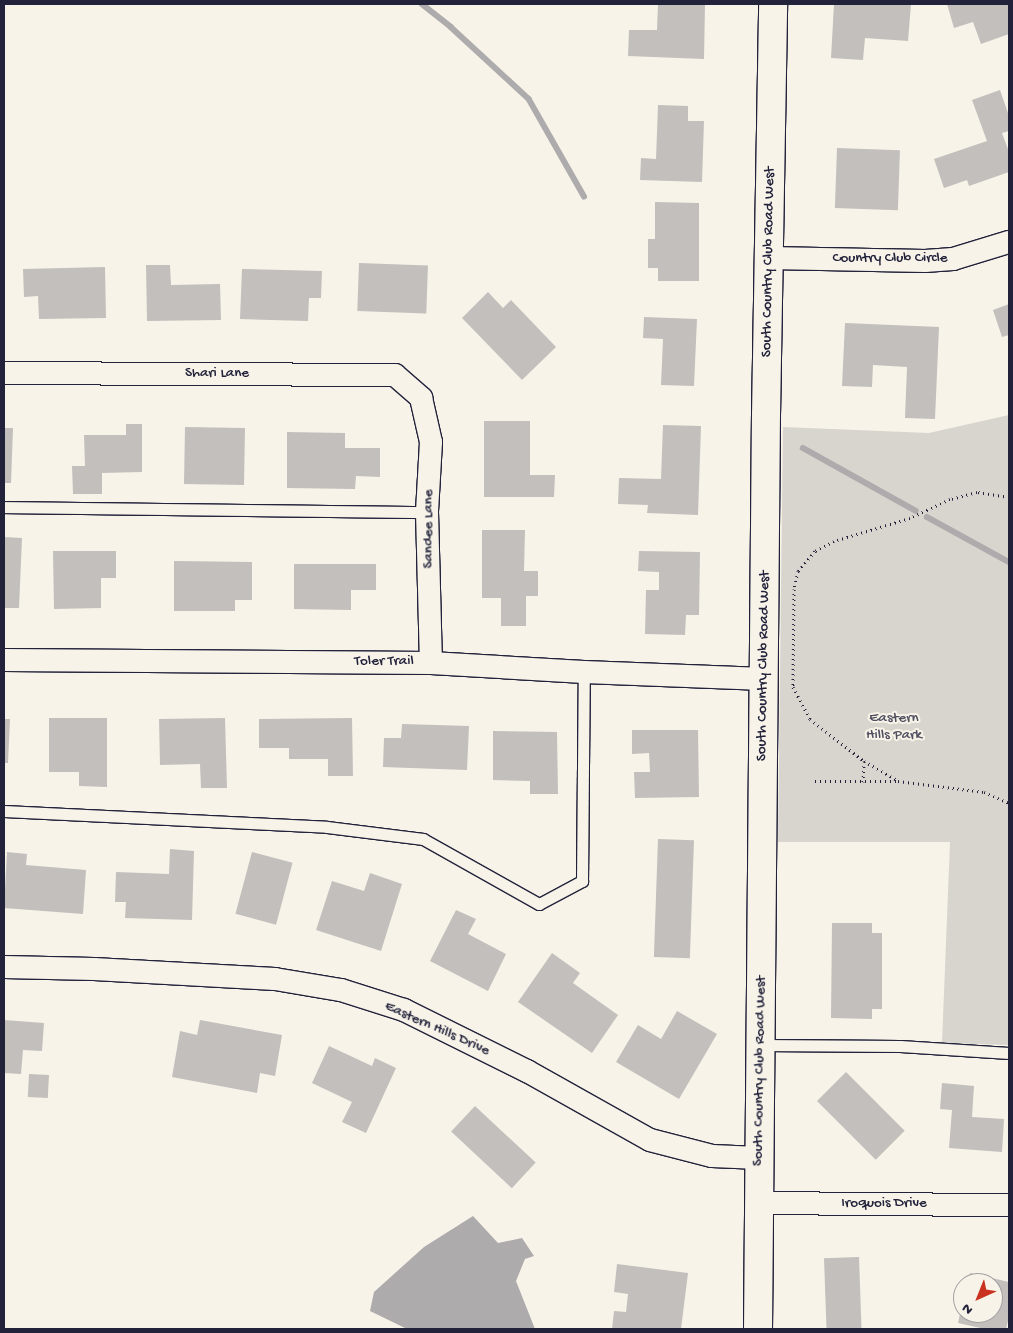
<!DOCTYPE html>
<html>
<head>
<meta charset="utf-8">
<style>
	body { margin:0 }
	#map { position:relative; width:1013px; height:1333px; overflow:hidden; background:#f7f3e8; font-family:"Gochi Hand",sans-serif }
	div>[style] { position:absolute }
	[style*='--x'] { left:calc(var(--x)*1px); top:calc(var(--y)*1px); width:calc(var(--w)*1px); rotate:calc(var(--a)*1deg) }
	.green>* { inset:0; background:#d8d5cf }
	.water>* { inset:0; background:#aeabad }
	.stream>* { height:5.5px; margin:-2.75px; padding:0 2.75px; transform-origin:2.75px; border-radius:2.75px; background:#aeabad }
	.building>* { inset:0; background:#c2bfbd; transform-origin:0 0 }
	.path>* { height:3px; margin-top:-1.5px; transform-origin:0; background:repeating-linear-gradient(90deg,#22223b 0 1px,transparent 0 5px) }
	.roads { filter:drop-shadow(1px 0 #22223b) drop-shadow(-1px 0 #22223b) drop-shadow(0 1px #22223b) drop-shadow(0 -1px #22223b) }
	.lane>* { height:11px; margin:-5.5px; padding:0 5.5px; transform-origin:5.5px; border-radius:5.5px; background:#f7f3e8 }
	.street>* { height:22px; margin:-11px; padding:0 11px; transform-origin:11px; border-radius:11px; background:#f7f3e8 }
	.secondary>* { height:28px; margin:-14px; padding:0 14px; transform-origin:14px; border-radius:14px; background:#f7f3e8 }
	span { translate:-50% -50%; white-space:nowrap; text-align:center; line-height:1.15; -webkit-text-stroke:4px #f7f3e8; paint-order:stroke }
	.street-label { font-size:15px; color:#22223b }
	.park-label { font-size:15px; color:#504f60 }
	.frame { position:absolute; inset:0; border:5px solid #22223b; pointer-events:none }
	.north { position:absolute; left:953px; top:1273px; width:50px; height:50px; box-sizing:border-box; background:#f7f3e8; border:1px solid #a29fa3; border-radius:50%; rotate:224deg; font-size:14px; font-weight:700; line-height:20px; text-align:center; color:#22223b }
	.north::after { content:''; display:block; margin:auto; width:18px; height:22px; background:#c8321e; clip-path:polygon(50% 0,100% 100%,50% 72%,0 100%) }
</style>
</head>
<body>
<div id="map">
	<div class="green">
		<i style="clip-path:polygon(1009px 415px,1009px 1045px,942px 1043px,950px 842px,778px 842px,783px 427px,929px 433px)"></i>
	</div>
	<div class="water">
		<i style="clip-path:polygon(473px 1216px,498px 1243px,522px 1238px,534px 1256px,525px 1259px,516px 1281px,535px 1329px,407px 1329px,370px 1311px,374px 1292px,424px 1247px)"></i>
	</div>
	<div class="stream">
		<i style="--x:422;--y:4;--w:37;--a:38"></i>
		<i style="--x:451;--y:27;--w:106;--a:42.7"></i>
		<i style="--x:529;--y:99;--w:112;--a:60.4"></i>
		<i style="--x:803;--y:448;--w:129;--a:29.1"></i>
		<i style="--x:927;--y:517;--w:94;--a:28.8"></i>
	</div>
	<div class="building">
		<i style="clip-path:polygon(658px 4px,705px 4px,704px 59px,628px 56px,629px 30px,657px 30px)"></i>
		<i style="clip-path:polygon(834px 4px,911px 4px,908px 41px,865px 38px,863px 60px,831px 58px)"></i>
		<i style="clip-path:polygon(947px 4px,1007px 4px,1009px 6px,1009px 34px,981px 44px,973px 22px,954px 28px)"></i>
		<i style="clip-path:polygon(1000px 90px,1009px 116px,1009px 131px,1002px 133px,1009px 152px,1009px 172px,969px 186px,967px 180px,944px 188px,934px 159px,987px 141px,972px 100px)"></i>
		<i style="clip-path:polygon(658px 105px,688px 106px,688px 121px,704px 121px,702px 182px,640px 180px,641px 158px,656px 159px)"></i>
		<i style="left:837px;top:148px;width:63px;height:60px;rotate:2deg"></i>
		<i style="clip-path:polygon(655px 202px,699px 203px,699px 281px,658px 281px,658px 268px,648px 268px,648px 239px,655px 239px)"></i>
		<i style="left:359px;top:263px;width:69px;height:48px;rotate:2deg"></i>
		<i style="clip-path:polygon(146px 265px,170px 265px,171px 285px,220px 284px,221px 320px,147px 321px)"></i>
		<i style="clip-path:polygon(105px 267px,106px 318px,39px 319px,38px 296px,24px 297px,23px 269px)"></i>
		<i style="clip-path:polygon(242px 269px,322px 271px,321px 298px,309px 298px,308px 321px,240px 319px)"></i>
		<i style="clip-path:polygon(488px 292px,503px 308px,511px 300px,556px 347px,522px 380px,462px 318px)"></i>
		<i style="clip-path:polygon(1009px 304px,1009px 335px,1002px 337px,993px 310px)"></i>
		<i style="clip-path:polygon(644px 317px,697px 319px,694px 386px,661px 385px,663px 339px,643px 338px)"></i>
		<i style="clip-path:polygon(845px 323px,939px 327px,935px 419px,905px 418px,907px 367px,873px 365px,872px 387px,842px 386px)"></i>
		<i style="clip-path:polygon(484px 421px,530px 421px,530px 475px,555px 475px,554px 497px,484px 497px)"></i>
		<i style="clip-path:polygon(126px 424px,142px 424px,142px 472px,102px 473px,102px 494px,73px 494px,72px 466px,85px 466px,84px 435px,126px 435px)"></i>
		<i style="clip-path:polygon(663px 425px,701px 426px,698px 515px,647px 513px,648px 505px,618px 504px,619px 478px,661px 479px)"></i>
		<i style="left:185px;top:427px;width:60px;height:57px;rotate:1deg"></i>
		<i style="clip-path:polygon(4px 428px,13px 428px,11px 483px,4px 483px)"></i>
		<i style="clip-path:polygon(287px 432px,345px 433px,345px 448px,380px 448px,380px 477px,356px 476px,355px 489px,287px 488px)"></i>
		<i style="clip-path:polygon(482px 530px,525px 530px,524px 571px,538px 571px,538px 596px,526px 596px,526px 626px,501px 626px,501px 598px,482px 598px)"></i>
		<i style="clip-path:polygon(4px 537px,22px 538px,19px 608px,4px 608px)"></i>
		<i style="clip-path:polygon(53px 551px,116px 551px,116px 578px,101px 578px,101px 608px,54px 609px)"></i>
		<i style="clip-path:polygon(639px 551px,700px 552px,699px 615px,686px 615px,685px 635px,645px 634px,646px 590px,659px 590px,659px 572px,638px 571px)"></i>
		<i style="clip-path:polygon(174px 561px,252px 562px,252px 600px,235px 600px,235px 611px,174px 611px)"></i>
		<i style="clip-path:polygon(294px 564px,376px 564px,376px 590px,351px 590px,351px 610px,294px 609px)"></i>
		<i style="clip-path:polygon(49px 718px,107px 718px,107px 787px,79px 786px,79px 772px,49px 772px)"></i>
		<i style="clip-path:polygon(225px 718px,227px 788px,201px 788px,200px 764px,160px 765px,159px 719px)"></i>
		<i style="clip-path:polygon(352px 718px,353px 776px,328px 776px,328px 759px,289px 759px,289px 748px,259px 748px,259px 719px)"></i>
		<i style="clip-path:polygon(4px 719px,10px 719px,8px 763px,4px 763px)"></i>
		<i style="clip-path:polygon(402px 724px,469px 726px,467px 770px,383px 767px,384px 738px,401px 738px)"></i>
		<i style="clip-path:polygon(632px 730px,698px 730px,699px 797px,635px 798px,634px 772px,650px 772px,649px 753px,632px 754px)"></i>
		<i style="clip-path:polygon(493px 731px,557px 732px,558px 794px,530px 794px,530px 781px,493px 780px)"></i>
		<i style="left:658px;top:839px;width:36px;height:118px;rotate:2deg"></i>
		<i style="clip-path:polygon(170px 849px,194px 851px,192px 920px,125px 918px,126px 902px,115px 902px,116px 872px,169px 874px)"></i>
		<i style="clip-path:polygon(7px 852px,27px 854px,26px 865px,86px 870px,83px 914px,4px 908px)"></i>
		<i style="left:252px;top:852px;width:42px;height:64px;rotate:15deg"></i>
		<i style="clip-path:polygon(370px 873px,402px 884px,381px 951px,316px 930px,332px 881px,364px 891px)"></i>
		<i style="clip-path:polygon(456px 910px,476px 919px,468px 934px,506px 954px,488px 991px,430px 961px)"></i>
		<i style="clip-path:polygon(832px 923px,872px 923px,872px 933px,882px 933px,882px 1009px,872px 1009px,872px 1019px,831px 1018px)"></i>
		<i style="clip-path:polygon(552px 953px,580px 973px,573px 983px,618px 1015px,592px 1053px,518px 1002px)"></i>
		<i style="clip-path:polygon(677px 1011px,717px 1034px,679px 1099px,616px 1062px,638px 1025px,661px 1039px)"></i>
		<i style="clip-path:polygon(4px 1020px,44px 1023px,42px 1051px,23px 1050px,21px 1074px,4px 1073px)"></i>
		<i style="clip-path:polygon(200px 1020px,282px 1035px,275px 1076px,260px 1073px,257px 1093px,172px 1077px,180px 1031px,197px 1035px)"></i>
		<i style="clip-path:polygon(329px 1046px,372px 1066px,375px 1058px,396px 1068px,366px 1133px,342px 1122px,352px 1102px,312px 1083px)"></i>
		<i style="left:846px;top:1072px;width:83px;height:41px;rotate:45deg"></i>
		<i style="left:29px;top:1074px;width:20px;height:23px;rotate:3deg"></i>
		<i style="clip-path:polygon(942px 1083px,974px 1086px,972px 1117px,1004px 1119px,1002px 1152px,949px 1148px,952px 1110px,940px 1109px)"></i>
		<i style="left:475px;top:1106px;width:83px;height:35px;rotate:43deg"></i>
		<i style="left:859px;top:1257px;width:72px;height:35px;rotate:88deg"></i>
		<i style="clip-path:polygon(617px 1264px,688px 1273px,681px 1329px,612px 1329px,614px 1311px,626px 1312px,628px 1294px,614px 1292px)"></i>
		<i style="clip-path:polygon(970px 1273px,1009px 1282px,1009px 1317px,1006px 1329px,985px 1329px,958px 1323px,962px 1304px,963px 1313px,993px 1313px,993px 1283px,967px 1283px)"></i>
	</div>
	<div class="path">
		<i style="--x:1009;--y:497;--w:32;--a:-171"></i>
		<i style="--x:977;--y:492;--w:28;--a:165"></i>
		<i style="--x:950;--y:499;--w:44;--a:154.6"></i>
		<i style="--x:910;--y:518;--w:79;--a:163.2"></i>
		<i style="--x:834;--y:541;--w:21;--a:152"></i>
		<i style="--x:815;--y:551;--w:26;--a:130"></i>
		<i style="--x:798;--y:571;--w:18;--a:103"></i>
		<i style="--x:794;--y:589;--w:98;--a:90.6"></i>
		<i style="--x:793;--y:687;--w:36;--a:62"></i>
		<i style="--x:810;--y:719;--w:68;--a:37.9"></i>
		<i style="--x:864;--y:761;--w:39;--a:30"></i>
		<i style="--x:898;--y:781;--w:87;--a:7.3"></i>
		<i style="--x:984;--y:792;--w:27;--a:24"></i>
		<i style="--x:815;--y:781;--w:82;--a:0"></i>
		<i style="--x:863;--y:782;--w:21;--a:-87"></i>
	</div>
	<div class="roads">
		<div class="lane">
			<i style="--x:4;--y:507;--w:423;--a:0.7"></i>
			<i style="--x:4;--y:811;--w:323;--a:2.8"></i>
			<i style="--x:327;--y:827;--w:97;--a:7.1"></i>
			<i style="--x:423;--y:839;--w:133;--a:29.3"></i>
			<i style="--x:539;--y:904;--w:49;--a:-28.1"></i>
			<i style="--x:582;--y:881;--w:209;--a:-89.5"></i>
			<i style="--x:760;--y:1045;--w:140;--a:0.4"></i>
			<i style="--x:900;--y:1046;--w:109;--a:3.7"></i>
		</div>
		<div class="street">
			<i style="--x:769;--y:258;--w:156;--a:1.1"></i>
			<i style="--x:925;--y:261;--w:28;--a:-4"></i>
			<i style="--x:953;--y:259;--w:59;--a:-16.9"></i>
			<i style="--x:4;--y:373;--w:391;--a:0.3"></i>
			<i style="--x:395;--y:375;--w:35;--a:41"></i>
			<i style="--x:421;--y:398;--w:45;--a:77.2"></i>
			<i style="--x:431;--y:442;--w:70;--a:93.3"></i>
			<i style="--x:427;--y:512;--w:151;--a:88.5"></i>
			<i style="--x:4;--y:660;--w:427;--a:0.4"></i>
			<i style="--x:431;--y:663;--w:153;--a:3.4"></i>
			<i style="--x:584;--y:672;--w:180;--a:2.2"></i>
			<i style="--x:4;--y:967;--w:90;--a:1.3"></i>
			<i style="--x:94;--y:969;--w:181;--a:3.2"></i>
			<i style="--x:275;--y:979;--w:67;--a:9.5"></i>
			<i style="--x:341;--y:990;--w:66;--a:17.6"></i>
			<i style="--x:404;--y:1010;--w:137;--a:26.4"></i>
			<i style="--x:527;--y:1071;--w:141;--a:29.3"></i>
			<i style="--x:650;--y:1140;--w:64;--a:14.5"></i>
			<i style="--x:712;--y:1156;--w:47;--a:2.4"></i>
			<i style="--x:760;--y:1203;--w:249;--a:0.5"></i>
		</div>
		<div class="secondary">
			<i style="--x:758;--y:1329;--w:914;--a:-89.5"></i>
			<i style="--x:766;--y:415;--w:411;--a:-89"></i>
		</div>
	</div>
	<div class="street-label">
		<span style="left:890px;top:259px">Country Club Circle</span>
		<span style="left:769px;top:262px;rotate:-89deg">South Country Club Road West</span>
		<span style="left:217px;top:374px">Shari Lane</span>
		<span style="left:429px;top:529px;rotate:-90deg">Sandee Lane</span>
		<span style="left:384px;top:662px">Toler Trail</span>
		<span style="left:764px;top:666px;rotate:-89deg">South Country Club Road West</span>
		<span style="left:437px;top:1029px;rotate:24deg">Eastern Hills Drive</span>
		<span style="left:760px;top:1071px;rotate:-89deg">South Country Club Road West</span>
		<span style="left:884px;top:1204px">Iroquois Drive</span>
	</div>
	<div class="park-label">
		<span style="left:894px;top:727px">Eastern<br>Hills Park</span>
	</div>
	<div class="frame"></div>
	<div class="north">N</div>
</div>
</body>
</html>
